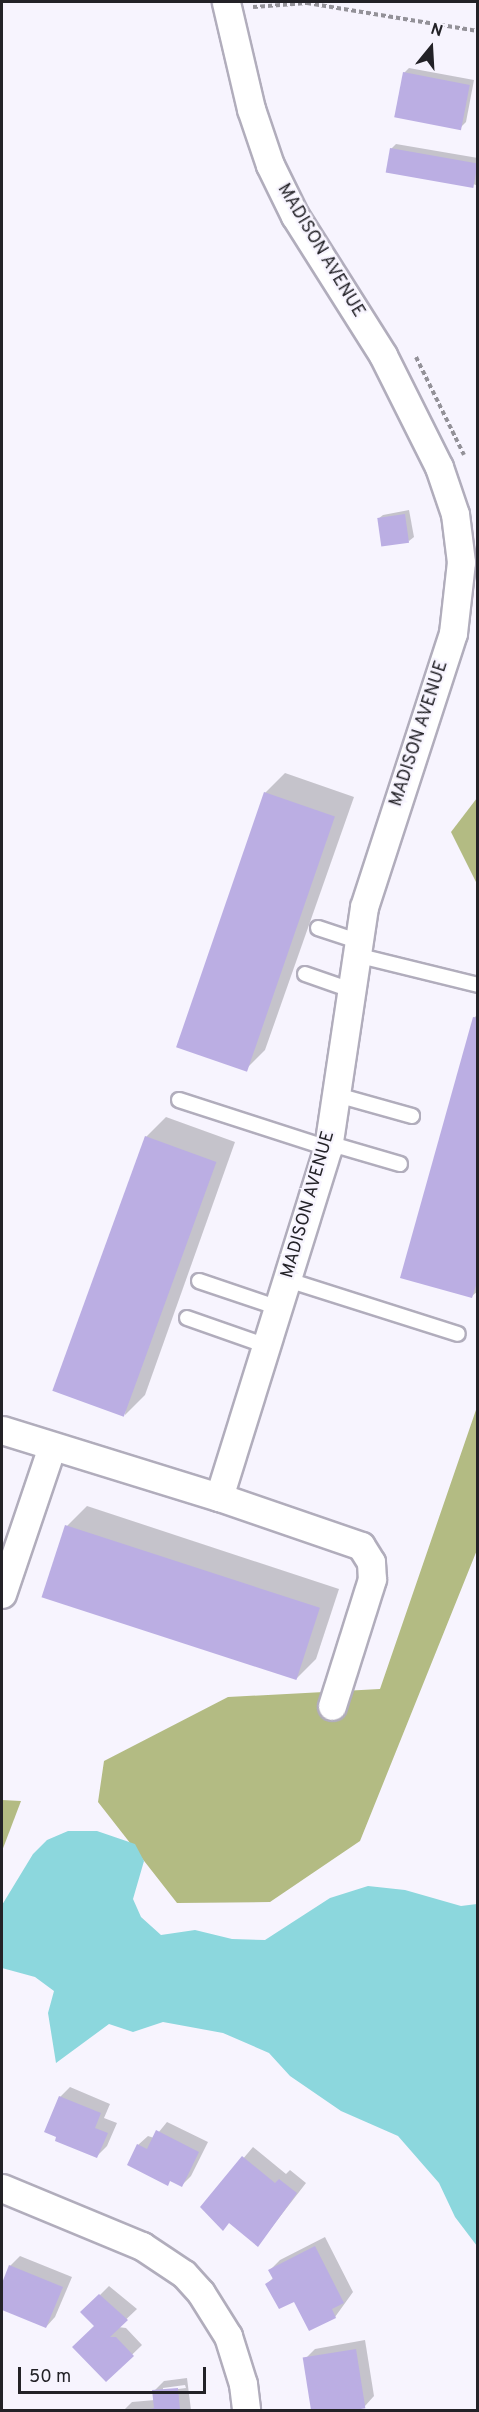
<!DOCTYPE html>
<html>
<head>
<meta charset="utf-8">
<style>
	body { margin:0 }
	#map { position:relative; width:479px; height:2412px; overflow:hidden; background:#f7f4fe; font-family:Overpass,sans-serif }
	div>[style] { position:absolute }
	[style*='--x'] { left:calc(var(--x)*1px); top:calc(var(--y)*1px); width:calc(var(--w)*1px); rotate:calc(var(--a)*1deg) }
	.forest>* { inset:0; background:#b3bb83 }
	.water>* { inset:0; background:#8cd7dd }
	.shadow>* { inset:0; background:#0003 }
	.building>* { inset:0; background:#bbaee3; transform-origin:0 0 }
	.path>* { height:4px; margin-top:-2px; transform-origin:0; background:repeating-linear-gradient(90deg,#939198 0 4.5px,transparent 0 7.5px) }
	.roads { filter:drop-shadow(2px 0 #b1adbc) drop-shadow(-2px 0 #b1adbc) drop-shadow(0 2px #b1adbc) drop-shadow(0 -2px #b1adbc) }
	.lane>* { height:14px; margin:-7px; padding:0 7px; transform-origin:7px; border-radius:7px; background:#fff }
	.street>* { height:27px; margin:-13.5px; padding:0 13.5px; transform-origin:13.5px; border-radius:13.5px; background:#fff }
	span { translate:-50% -50%; white-space:nowrap; text-align:center; line-height:1.15; -webkit-text-stroke:4.5px #f7f4fe; paint-order:stroke }
	.street-label { font-size:18px; color:#232227 }
	.frame { position:absolute; inset:0; border:3px solid #232227; pointer-events:none }
	.north { position:absolute; left:401px; top:18px; width:60px; height:60px; -webkit-text-stroke:4px #f7f4fe; paint-order:stroke; rotate:18deg; font-size:16px; font-weight:700; line-height:24px; text-align:center; color:#232227 }
	.north::after { content:''; display:block; margin:auto; width:21px; height:27px; background:#232227; clip-path:polygon(50% 0,100% 100%,50% 72%,0 100%) }
	.scale { position:absolute; left:18px; top:2367px; width:188px; height:27px; box-sizing:border-box; border:3px solid #232227; border-top:0; padding-left:8px; font-size:18px; line-height:21px; white-space:nowrap; color:#232227; -webkit-text-stroke:4px #f7f4fe; paint-order:stroke }
</style>
</head>
<body>
<div id="map">
	<div class="forest">
		<i style="clip-path:polygon(477px 798px,477px 884px,451px 832px)"></i>
		<i style="clip-path:polygon(477px 1407px,477px 1550px,360px 1841px,270px 1902px,177px 1903px,98px 1802px,104px 1761px,228px 1697px,380px 1689px)"></i>
		<i style="clip-path:polygon(2px 1800px,21px 1801px,2px 1851px)"></i>
	</div>
	<div class="water">
		<i style="clip-path:polygon(68px 1831px,97px 1831px,135px 1844px,144px 1861px,133px 1899px,141px 1917px,161px 1935px,195px 1930px,232px 1939px,265px 1940px,330px 1898px,368px 1886px,405px 1890px,461px 1906px,477px 1904px,477px 2246px,455px 2217px,439px 2183px,398px 2136px,341px 2111px,290px 2076px,269px 2053px,223px 2033px,163px 2022px,133px 2032px,109px 2024px,56px 2063px,48px 2013px,54px 1991px,35px 1977px,2px 1968px,2px 1905px,33px 1854px,47px 1840px)"></i>
	</div>
	<div class="shadow">
		<i style="clip-path:polygon(409px 68px,474px 80px,466px 122px,461px 127px,404px 73px)"></i>
		<i style="clip-path:polygon(396px 144px,478px 158px,478px 186px,391px 149px)"></i>
		<i style="clip-path:polygon(409px 510px,414px 537px,409px 541px,378px 519px,383px 515px)"></i>
		<i style="clip-path:polygon(285px 773px,354px 797px,265px 1050px,245px 1070px,265px 793px)"></i>
		<i style="clip-path:polygon(478px 1014px,478px 1291px,472px 1296px,474px 1018px)"></i>
		<i style="clip-path:polygon(166px 1117px,235px 1142px,145px 1395px,125px 1415px,146px 1137px)"></i>
		<i style="clip-path:polygon(87px 1506px,339px 1589px,316px 1659px,296px 1679px,67px 1526px)"></i>
		<i style="clip-path:polygon(70px 2087px,110px 2104px,104px 2118px,117px 2123px,107px 2146px,97px 2156px,60px 2097px)"></i>
		<i style="clip-path:polygon(167px 2122px,208px 2142px,191px 2176px,182px 2185px,138px 2145px,148px 2136px,154px 2138px)"></i>
		<i style="clip-path:polygon(253px 2147px,286px 2174px,290px 2170px,306px 2183px,258px 2245px,230px 2222px,202px 2207px)"></i>
		<i style="clip-path:polygon(325px 2237px,353px 2292px,335px 2317px,267px 2284px,274px 2277px,270px 2270px,280px 2260px)"></i>
		<i style="clip-path:polygon(20px 2256px,72px 2277px,55px 2317px,46px 2327px,2px 2309px,2px 2287px,10px 2266px)"></i>
		<i style="clip-path:polygon(109px 2286px,137px 2309px,118px 2327px,126px 2328px,142px 2345px,106px 2380px,96px 2326px,83px 2312px)"></i>
		<i style="clip-path:polygon(365px 2340px,374px 2396px,365px 2406px,313px 2410px,305px 2359px,315px 2349px)"></i>
		<i style="clip-path:polygon(evenodd,187px 2378px,191px 2410px,124px 2410px,132px 2402px,155px 2400px,154px 2391px,164px 2381px,187px 2378px,185px 2385px,186px 2388px,163px 2391px,163px 2388px,185px 2385px)"></i>
	</div>
	<div class="building">
		<i style="left:403px;top:72px;width:68px;height:46px;rotate:11deg"></i>
		<i style="left:390px;top:148px;width:89px;height:25px;rotate:10deg"></i>
		<i style="left:405px;top:514px;width:29px;height:28px;rotate:82deg"></i>
		<i style="left:264px;top:792px;width:75px;height:270px;rotate:19deg"></i>
		<i style="clip-path:polygon(473px 1017px,478px 1018px,478px 1279px,472px 1298px,400px 1278px)"></i>
		<i style="left:145px;top:1136px;width:76px;height:271px;rotate:20deg"></i>
		<i style="left:65px;top:1525px;width:268px;height:76px;rotate:18deg"></i>
		<i style="clip-path:polygon(59px 2096px,101px 2113px,95px 2128px,108px 2133px,97px 2158px,55px 2141px,56px 2137px,44px 2132px)"></i>
		<i style="clip-path:polygon(156px 2130px,199px 2152px,182px 2187px,170px 2181px,168px 2186px,127px 2165px,137px 2144px,147px 2149px)"></i>
		<i style="clip-path:polygon(242px 2156px,275px 2183px,279px 2179px,297px 2193px,258px 2247px,229px 2223px,223px 2231px,200px 2207px)"></i>
		<i style="clip-path:polygon(315px 2246px,344px 2303px,332px 2309px,336px 2318px,309px 2331px,294px 2302px,279px 2309px,265px 2284px,273px 2279px,268px 2270px)"></i>
		<i style="clip-path:polygon(9px 2265px,63px 2287px,46px 2328px,2px 2310px,2px 2283px)"></i>
		<i style="clip-path:polygon(99px 2294px,128px 2320px,110px 2337px,116px 2337px,134px 2356px,106px 2382px,72px 2347px,94px 2326px,80px 2312px)"></i>
		<i style="left:356px;top:2349px;width:60px;height:54px;rotate:81deg"></i>
		<i style="clip-path:polygon(178px 2388px,180px 2410px,145px 2410px,154px 2408px,152px 2390px)"></i>
	</div>
	<div class="path">
		<i style="--x:253;--y:7;--w:54;--a:-4.2"></i>
		<i style="--x:307;--y:3;--w:173;--a:9.3"></i>
		<i style="--x:416;--y:357;--w:109;--a:63.9"></i>
	</div>
	<div class="roads">
		<div class="lane">
			<i style="--x:318;--y:928;--w:41;--a:18.4"></i>
			<i style="--x:356;--y:955;--w:126;--a:13.8"></i>
			<i style="--x:305;--y:974;--w:49;--a:19.2"></i>
			<i style="--x:337;--y:1095;--w:78;--a:15.6"></i>
			<i style="--x:179;--y:1100;--w:157;--a:17.9"></i>
			<i style="--x:328;--y:1143;--w:75;--a:16.3"></i>
			<i style="--x:288;--y:1280;--w:178;--a:17.6"></i>
			<i style="--x:199;--y:1281;--w:84;--a:18.6"></i>
			<i style="--x:187;--y:1318;--w:85;--a:19.3"></i>
		</div>
		<div class="street">
			<i style="--x:2;--y:1430;--w:227;--a:17.2"></i>
			<i style="--x:219;--y:1497;--w:150;--a:19"></i>
			<i style="--x:361;--y:1546;--w:19;--a:58"></i>
			<i style="--x:371;--y:1562;--w:17;--a:87"></i>
			<i style="--x:372;--y:1579;--w:133;--a:107.5"></i>
			<i style="--x:219;--y:1497;--w:366;--a:-72.7"></i>
			<i style="--x:328;--y:1148;--w:244;--a:-81.5"></i>
			<i style="--x:364;--y:907;--w:288;--a:-72"></i>
			<i style="--x:453;--y:633;--w:71;--a:-83.6"></i>
			<i style="--x:461;--y:562;--w:48;--a:-97.1"></i>
			<i style="--x:455;--y:514;--w:50;--a:-108.8"></i>
			<i style="--x:439;--y:467;--w:125;--a:-116.6"></i>
			<i style="--x:383;--y:355;--w:165;--a:-122.3"></i>
			<i style="--x:295;--y:216;--w:57;--a:-116.1"></i>
			<i style="--x:270;--y:165;--w:59;--a:-108.7"></i>
			<i style="--x:251;--y:109;--w:110;--a:-103.2"></i>
			<i style="--x:2;--y:1594;--w:156;--a:-71.3"></i>
			<i style="--x:2;--y:2188;--w:152;--a:22.5"></i>
			<i style="--x:142;--y:2246;--w:50;--a:33.7"></i>
			<i style="--x:184;--y:2274;--w:25;--a:48"></i>
			<i style="--x:201;--y:2293;--w:51;--a:57.9"></i>
			<i style="--x:228;--y:2336;--w:50;--a:72.6"></i>
			<i style="--x:243;--y:2384;--w:26;--a:83"></i>
		</div>
	</div>
	<div class="street-label">
		<span style="left:320px;top:251px;rotate:59deg">MADISON AVENUE</span>
		<span style="left:420px;top:734px;rotate:-72deg">MADISON AVENUE</span>
		<span style="left:309px;top:1205px;rotate:-74deg">MADISON AVENUE</span>
	</div>
	<div class="frame"></div>
	<div class="north">N</div>
	<div class="scale">50 m</div>
</div>
</body>
</html>
